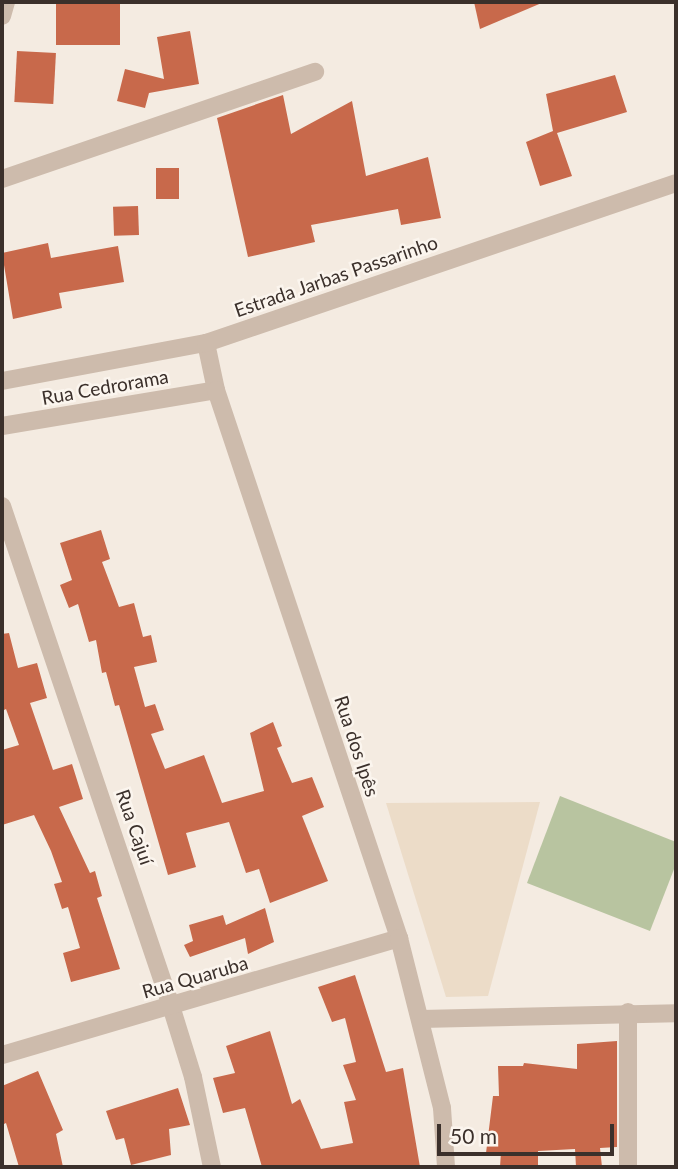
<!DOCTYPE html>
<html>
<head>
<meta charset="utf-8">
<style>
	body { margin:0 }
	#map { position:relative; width:678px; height:1169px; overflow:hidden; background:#f4ebe1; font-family:Lato,sans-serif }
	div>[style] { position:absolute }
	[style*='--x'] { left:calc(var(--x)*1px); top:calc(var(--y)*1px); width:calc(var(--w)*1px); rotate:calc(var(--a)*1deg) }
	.green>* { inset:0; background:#b8c4a0 }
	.plaza>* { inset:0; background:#ecdcc8 }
	.building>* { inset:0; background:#c8694b; transform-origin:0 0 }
	.minor>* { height:18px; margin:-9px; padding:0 9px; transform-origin:9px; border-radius:9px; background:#cdbbac }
	.tertiary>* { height:18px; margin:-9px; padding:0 9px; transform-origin:9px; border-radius:9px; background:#cdbbac }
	span { translate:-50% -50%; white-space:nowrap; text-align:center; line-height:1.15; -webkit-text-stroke:5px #fbf5ee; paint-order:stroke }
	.street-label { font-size:19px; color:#3b302b }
	.frame { position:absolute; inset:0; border:4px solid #3b302b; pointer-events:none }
	.scale { position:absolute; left:437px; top:1124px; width:177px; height:32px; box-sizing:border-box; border:4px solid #3b302b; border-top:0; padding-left:9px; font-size:21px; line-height:24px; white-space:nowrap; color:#3b302b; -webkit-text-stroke:5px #fbf5ee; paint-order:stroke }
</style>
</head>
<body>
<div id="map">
	<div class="green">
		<i style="clip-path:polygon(560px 796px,676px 842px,676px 864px,650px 931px,527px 883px)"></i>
	</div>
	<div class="plaza">
		<i style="clip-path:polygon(540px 802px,488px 996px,446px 997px,386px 803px)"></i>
	</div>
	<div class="building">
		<i style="left:56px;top:2px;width:64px;height:43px"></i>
		<i style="clip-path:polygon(474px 2px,544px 2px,480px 29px)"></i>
		<i style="clip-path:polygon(190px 31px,199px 84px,149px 93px,145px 108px,117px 101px,125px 69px,164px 79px,157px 37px)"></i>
		<i style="left:17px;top:51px;width:39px;height:51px;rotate:3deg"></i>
		<i style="clip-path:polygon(615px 75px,627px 112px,557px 133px,572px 176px,540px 186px,526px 142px,553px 131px,546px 94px)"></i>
		<i style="clip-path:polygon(283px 95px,291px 134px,352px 101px,366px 176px,428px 157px,441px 218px,401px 225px,398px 209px,311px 225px,315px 242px,248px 257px,217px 118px)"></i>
		<i style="left:156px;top:168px;width:23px;height:31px"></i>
		<i style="left:138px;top:206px;width:29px;height:25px;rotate:88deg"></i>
		<i style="clip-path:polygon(48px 243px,51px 258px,118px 246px,124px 282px,59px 293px,62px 308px,13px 319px,2px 253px)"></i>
		<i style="clip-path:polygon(101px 530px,110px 559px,102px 562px,119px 607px,134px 603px,143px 637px,151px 635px,157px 662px,134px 667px,145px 707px,155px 704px,164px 730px,151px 734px,165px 769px,204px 755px,222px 803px,264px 791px,250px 733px,273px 722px,282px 746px,277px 748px,292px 783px,312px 777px,324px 807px,302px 816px,328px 881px,270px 903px,259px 869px,246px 873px,229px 822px,186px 833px,196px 867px,168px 875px,119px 705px,115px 706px,106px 672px,102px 673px,96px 640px,89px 642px,78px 604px,69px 608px,60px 585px,72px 580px,60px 543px)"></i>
		<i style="clip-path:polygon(9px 633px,18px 668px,37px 663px,47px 698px,30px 703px,53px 770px,72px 764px,83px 799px,59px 807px,90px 873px,95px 871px,102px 896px,97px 898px,120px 969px,71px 982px,63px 953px,80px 948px,68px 907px,62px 909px,54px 884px,62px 882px,51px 851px,34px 815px,2px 825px,2px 750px,19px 745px,6px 709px,2px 711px,2px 634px)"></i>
		<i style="clip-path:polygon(265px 908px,274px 942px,248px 954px,245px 938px,190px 957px,184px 945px,193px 941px,189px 925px,223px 915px,226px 925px)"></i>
		<i style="clip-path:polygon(355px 975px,386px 1072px,403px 1068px,420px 1167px,262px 1167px,245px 1108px,223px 1113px,213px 1078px,235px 1073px,226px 1046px,270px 1031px,292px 1104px,300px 1099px,321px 1149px,353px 1143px,344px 1102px,356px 1100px,343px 1065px,356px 1062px,345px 1018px,332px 1022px,318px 987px)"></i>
		<i style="clip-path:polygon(617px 1041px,617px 1147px,600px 1148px,602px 1167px,576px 1167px,575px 1149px,538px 1151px,538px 1167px,500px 1167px,501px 1152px,486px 1153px,493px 1096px,499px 1096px,498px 1066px,523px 1066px,524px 1063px,577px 1069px,577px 1044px)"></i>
		<i style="clip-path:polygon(38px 1071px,63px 1130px,56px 1134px,63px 1167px,19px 1167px,6px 1123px,2px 1125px,2px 1086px)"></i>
		<i style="clip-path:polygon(178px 1088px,190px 1125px,169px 1129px,171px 1155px,131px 1165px,124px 1138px,116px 1140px,106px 1111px)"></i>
	</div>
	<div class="minor">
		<i style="--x:2;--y:16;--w:15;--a:-74"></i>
		<i style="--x:2;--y:179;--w:331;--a:-18.9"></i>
		<i style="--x:2;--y:426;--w:217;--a:-9.5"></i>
		<i style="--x:2;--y:506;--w:528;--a:71.32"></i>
		<i style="--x:171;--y:1006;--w:74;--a:72.8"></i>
		<i style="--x:193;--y:1077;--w:92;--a:78.1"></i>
		<i style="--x:421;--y:1019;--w:255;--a:-1.3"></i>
		<i style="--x:2;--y:1055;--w:414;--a:-16.4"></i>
		<i style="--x:628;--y:1167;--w:155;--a:-90"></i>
	</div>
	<div class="tertiary">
		<i style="--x:206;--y:343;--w:48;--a:78"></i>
		<i style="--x:216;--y:390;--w:578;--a:71.53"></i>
		<i style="--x:399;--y:938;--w:175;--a:75.8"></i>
		<i style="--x:442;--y:1108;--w:59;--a:86.1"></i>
		<i style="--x:2;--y:381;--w:208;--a:-10.6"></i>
		<i style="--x:206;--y:343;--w:496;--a:-18.8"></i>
	</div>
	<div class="street-label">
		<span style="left:336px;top:276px;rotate:-19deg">Estrada Jarbas Passarinho</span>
		<span style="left:105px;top:387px;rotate:-10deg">Rua Cedrorama</span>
		<span style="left:357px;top:746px;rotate:72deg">Rua dos Ipês</span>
		<span style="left:135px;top:827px;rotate:71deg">Rua Cajuí</span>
		<span style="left:195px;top:977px;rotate:-16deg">Rua Quaruba</span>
	</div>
	<div class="frame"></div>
	<div class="scale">50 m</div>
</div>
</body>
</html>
